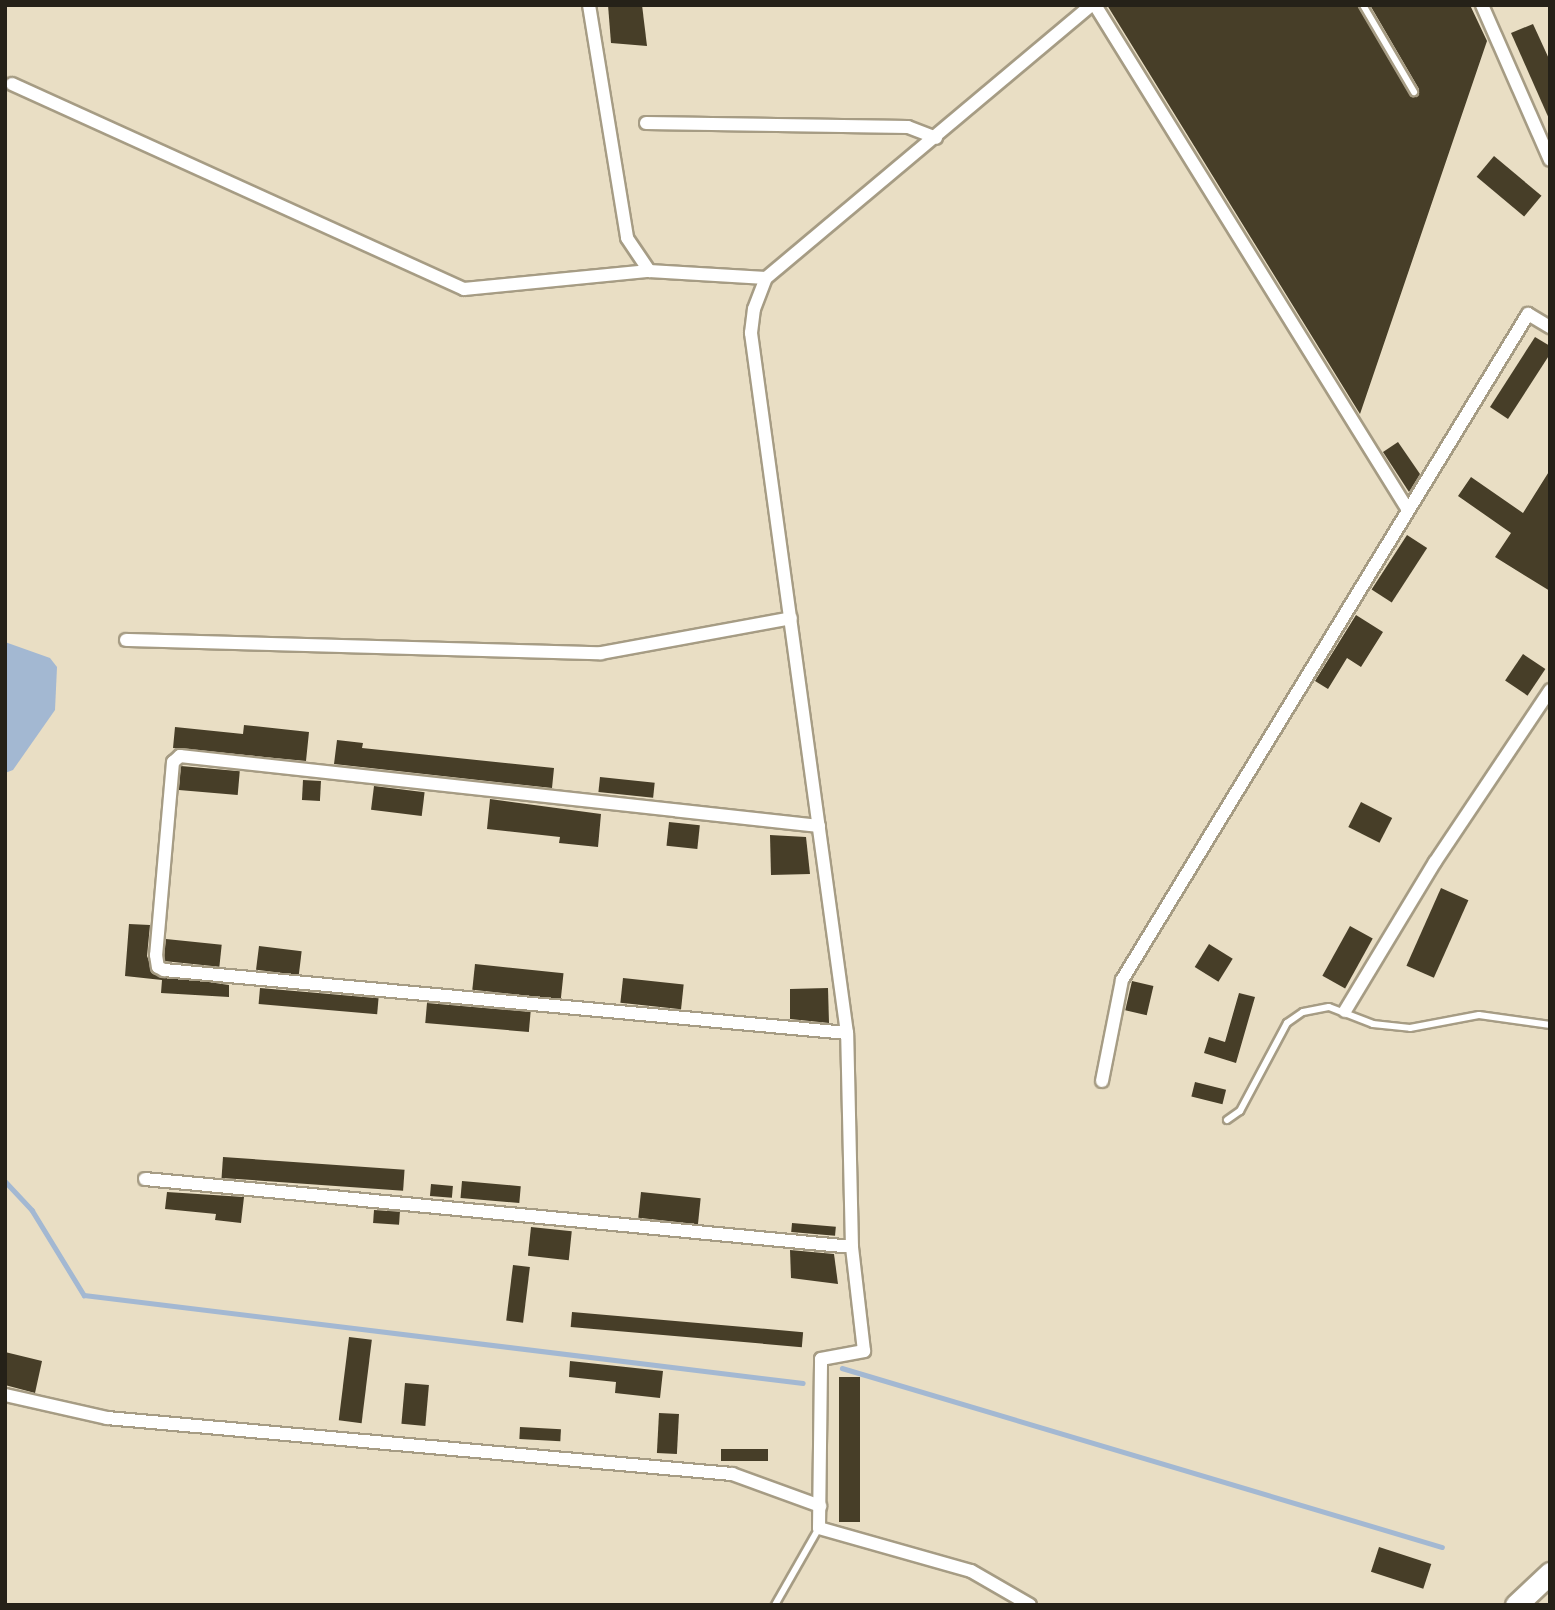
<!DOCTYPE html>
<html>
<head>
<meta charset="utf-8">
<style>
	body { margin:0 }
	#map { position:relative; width:1555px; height:1610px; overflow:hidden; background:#e9dec4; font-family:Manrope,sans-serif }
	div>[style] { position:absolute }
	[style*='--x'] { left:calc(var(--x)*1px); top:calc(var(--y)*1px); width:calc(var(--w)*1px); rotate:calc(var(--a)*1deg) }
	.water>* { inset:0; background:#a3b8d2 }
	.stream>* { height:4.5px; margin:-2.25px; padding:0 2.25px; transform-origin:2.25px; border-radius:2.25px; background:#a3b8d2 }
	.building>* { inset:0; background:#473e28; transform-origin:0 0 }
	.roads { filter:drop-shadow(2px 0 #a69c84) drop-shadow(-2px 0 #a69c84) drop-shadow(0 2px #a69c84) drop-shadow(0 -2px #a69c84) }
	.service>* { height:6px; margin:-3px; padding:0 3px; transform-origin:3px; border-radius:3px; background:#fff }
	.minor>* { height:12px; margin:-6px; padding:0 6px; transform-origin:6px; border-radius:6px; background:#fff }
	.trunk>* { height:21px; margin:-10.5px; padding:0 10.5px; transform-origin:10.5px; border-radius:10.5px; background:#fff }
	span { translate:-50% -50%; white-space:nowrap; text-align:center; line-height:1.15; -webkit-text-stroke:7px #e9dec4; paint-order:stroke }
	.frame { position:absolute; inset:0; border:7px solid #252118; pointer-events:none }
</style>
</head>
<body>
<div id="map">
	<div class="water">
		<i style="clip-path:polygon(5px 642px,50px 658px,57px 667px,55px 710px,13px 770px,5px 773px)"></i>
	</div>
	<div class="stream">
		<i style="--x:5;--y:1181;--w:40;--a:47"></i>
		<i style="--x:32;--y:1210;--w:100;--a:58.5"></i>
		<i style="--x:84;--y:1295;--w:724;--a:6.98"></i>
		<i style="--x:842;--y:1368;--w:626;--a:16.61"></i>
	</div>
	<div class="building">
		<i style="clip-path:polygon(608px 5px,642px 5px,647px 46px,611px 43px)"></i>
		<i style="clip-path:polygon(1107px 5px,1357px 5px,1413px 98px,1419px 89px,1370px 5px,1470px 5px,1487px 41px,1360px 414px)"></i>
		<i style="clip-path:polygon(1533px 24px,1550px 61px,1550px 121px,1511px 33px)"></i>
		<i style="left:1494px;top:156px;width:62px;height:27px;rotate:40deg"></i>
		<i style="clip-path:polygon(1535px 337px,1550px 346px,1550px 354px,1508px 419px,1490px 407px)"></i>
		<i style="clip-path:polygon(1398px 442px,1420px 474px,1409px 492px,1383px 452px)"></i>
		<i style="clip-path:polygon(1550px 470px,1550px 591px,1495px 557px,1511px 533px,1458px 496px,1471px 477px,1523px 513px)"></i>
		<i style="left:1407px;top:535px;width:24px;height:65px;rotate:33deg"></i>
		<i style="clip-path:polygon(1356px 615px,1383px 632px,1361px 667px,1347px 658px,1328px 689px,1315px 681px)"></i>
		<i style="left:1523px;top:654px;width:27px;height:32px;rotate:34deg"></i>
		<i style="clip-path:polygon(244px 725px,309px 732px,306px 761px,173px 748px,175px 727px,243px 734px)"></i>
		<i style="clip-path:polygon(337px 740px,363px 743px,362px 748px,554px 768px,552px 788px,334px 764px)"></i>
		<i style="left:181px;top:766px;width:59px;height:24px;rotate:5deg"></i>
		<i style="left:600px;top:777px;width:55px;height:15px;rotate:6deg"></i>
		<i style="left:303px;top:780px;width:18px;height:20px;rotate:3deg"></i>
		<i style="left:374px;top:786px;width:51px;height:24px;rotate:7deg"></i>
		<i style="clip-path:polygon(490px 799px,601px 814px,598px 847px,559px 843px,560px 837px,487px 829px)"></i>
		<i style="left:1361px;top:802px;width:35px;height:28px;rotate:27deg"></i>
		<i style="left:669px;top:822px;width:31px;height:24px;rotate:6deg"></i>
		<i style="clip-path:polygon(770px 835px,806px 837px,810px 874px,771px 875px)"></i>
		<i style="left:1441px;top:888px;width:30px;height:85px;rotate:24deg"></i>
		<i style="clip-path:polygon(129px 924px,150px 925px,147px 956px,154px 974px,229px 985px,229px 997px,161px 993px,162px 980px,125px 976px)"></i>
		<i style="left:1350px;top:926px;width:26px;height:57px;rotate:29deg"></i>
		<i style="left:166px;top:939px;width:56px;height:22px;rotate:6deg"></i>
		<i style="left:1209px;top:944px;width:28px;height:27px;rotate:32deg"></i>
		<i style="left:259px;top:946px;width:43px;height:24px;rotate:7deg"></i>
		<i style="left:475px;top:964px;width:89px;height:26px;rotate:6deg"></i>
		<i style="left:623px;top:978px;width:61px;height:25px;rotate:6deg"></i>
		<i style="left:1132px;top:981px;width:22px;height:30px;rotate:13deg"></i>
		<i style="left:260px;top:988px;width:119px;height:16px;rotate:5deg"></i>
		<i style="clip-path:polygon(828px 988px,829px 1023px,790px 1019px,790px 989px)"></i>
		<i style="clip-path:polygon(1239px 993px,1255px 997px,1236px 1063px,1204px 1053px,1209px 1037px,1225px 1042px)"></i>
		<i style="left:427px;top:1003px;width:104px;height:20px;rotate:5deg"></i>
		<i style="left:1195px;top:1082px;width:32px;height:15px;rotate:14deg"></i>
		<i style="left:223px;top:1157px;width:182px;height:21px;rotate:4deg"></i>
		<i style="left:462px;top:1181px;width:59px;height:17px;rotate:5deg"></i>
		<i style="left:431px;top:1184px;width:22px;height:12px;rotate:5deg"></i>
		<i style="clip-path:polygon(167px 1192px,244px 1197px,241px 1223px,215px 1220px,216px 1214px,165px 1209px)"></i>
		<i style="left:641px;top:1192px;width:60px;height:26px;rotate:6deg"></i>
		<i style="left:374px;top:1210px;width:26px;height:13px;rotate:4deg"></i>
		<i style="left:792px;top:1223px;width:44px;height:9px;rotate:5deg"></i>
		<i style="left:531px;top:1227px;width:41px;height:29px;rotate:6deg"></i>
		<i style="clip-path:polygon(790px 1250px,834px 1254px,838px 1284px,791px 1278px)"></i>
		<i style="left:513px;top:1265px;width:17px;height:56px;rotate:7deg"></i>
		<i style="left:572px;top:1312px;width:232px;height:15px;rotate:5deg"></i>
		<i style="left:349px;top:1337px;width:23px;height:84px;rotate:7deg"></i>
		<i style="clip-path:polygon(5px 1352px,42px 1361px,35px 1393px,5px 1385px)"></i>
		<i style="clip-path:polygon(570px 1361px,663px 1371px,660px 1398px,615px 1393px,616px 1382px,569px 1377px)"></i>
		<i style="left:839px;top:1377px;width:21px;height:145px"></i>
		<i style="left:405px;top:1383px;width:24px;height:41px;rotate:5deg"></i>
		<i style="left:659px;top:1413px;width:20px;height:40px;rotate:3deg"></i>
		<i style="left:520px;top:1427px;width:41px;height:12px;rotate:3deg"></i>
		<i style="left:721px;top:1449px;width:47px;height:12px"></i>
		<i style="left:1379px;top:1547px;width:55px;height:26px;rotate:18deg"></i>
	</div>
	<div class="roads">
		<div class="service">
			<i style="--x:1363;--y:5;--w:101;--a:59.6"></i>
			<i style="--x:1227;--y:1120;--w:16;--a:-35"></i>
			<i style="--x:1240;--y:1111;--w:100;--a:-61.9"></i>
			<i style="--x:1287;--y:1023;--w:19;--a:-35"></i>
			<i style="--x:1303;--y:1012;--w:26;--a:-11"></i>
			<i style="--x:1329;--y:1007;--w:47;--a:21.1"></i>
			<i style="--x:1373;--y:1024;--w:37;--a:6"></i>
			<i style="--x:1410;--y:1028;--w:70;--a:-10.7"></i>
			<i style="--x:1479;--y:1015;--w:72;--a:8"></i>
			<i style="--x:775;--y:1605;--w:89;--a:-60.3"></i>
		</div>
		<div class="minor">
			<i style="--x:589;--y:5;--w:236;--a:80.7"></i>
			<i style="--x:627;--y:238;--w:40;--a:56"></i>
			<i style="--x:1095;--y:5;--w:594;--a:58.21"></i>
			<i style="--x:1482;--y:5;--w:169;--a:66.3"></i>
			<i style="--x:12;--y:84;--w:496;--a:24.4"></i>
			<i style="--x:464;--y:289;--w:186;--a:-5.6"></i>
			<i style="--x:649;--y:271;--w:117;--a:3.4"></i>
			<i style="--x:646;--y:123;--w:262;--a:0.9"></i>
			<i style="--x:908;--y:127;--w:30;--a:21"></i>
			<i style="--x:126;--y:640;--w:475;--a:1.6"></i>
			<i style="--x:601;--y:653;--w:193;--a:-10.4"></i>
			<i style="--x:819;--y:826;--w:643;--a:-173.75"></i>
			<i style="--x:180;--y:756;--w:9;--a:139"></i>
			<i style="--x:173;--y:762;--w:194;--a:95"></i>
			<i style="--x:156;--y:955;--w:12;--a:81"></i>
			<i style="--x:158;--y:967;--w:7;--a:27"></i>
			<i style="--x:164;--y:970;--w:686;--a:5.27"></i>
			<i style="--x:1345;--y:1011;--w:174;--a:-58.9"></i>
			<i style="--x:1435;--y:862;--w:207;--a:-56.2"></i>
			<i style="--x:1102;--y:1081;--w:103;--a:-78.8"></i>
			<i style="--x:1122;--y:980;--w:780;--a:-58.63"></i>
			<i style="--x:1528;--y:314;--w:26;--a:31"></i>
			<i style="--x:145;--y:1179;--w:710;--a:5.49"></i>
			<i style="--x:5;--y:1395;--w:105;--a:12.7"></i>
			<i style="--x:107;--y:1418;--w:628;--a:5.12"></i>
			<i style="--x:732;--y:1474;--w:94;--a:20"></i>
			<i style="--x:1030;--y:1605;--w:68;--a:-150"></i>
			<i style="--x:971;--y:1571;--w:158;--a:-164.2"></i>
			<i style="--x:819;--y:1528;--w:169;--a:-89.3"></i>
			<i style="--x:821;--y:1359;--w:44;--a:-10.5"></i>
			<i style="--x:864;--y:1351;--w:105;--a:-96.6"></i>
			<i style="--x:852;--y:1247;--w:214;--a:-91.3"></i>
			<i style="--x:847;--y:1033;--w:707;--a:-97.81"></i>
			<i style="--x:751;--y:333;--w:24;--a:-83"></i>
			<i style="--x:754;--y:309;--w:33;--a:-69"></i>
			<i style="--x:766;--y:278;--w:424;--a:-40"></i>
		</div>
		<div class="trunk">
			<i style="--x:1516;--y:1605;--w:47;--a:-43.3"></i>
		</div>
	</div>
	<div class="frame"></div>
</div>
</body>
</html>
